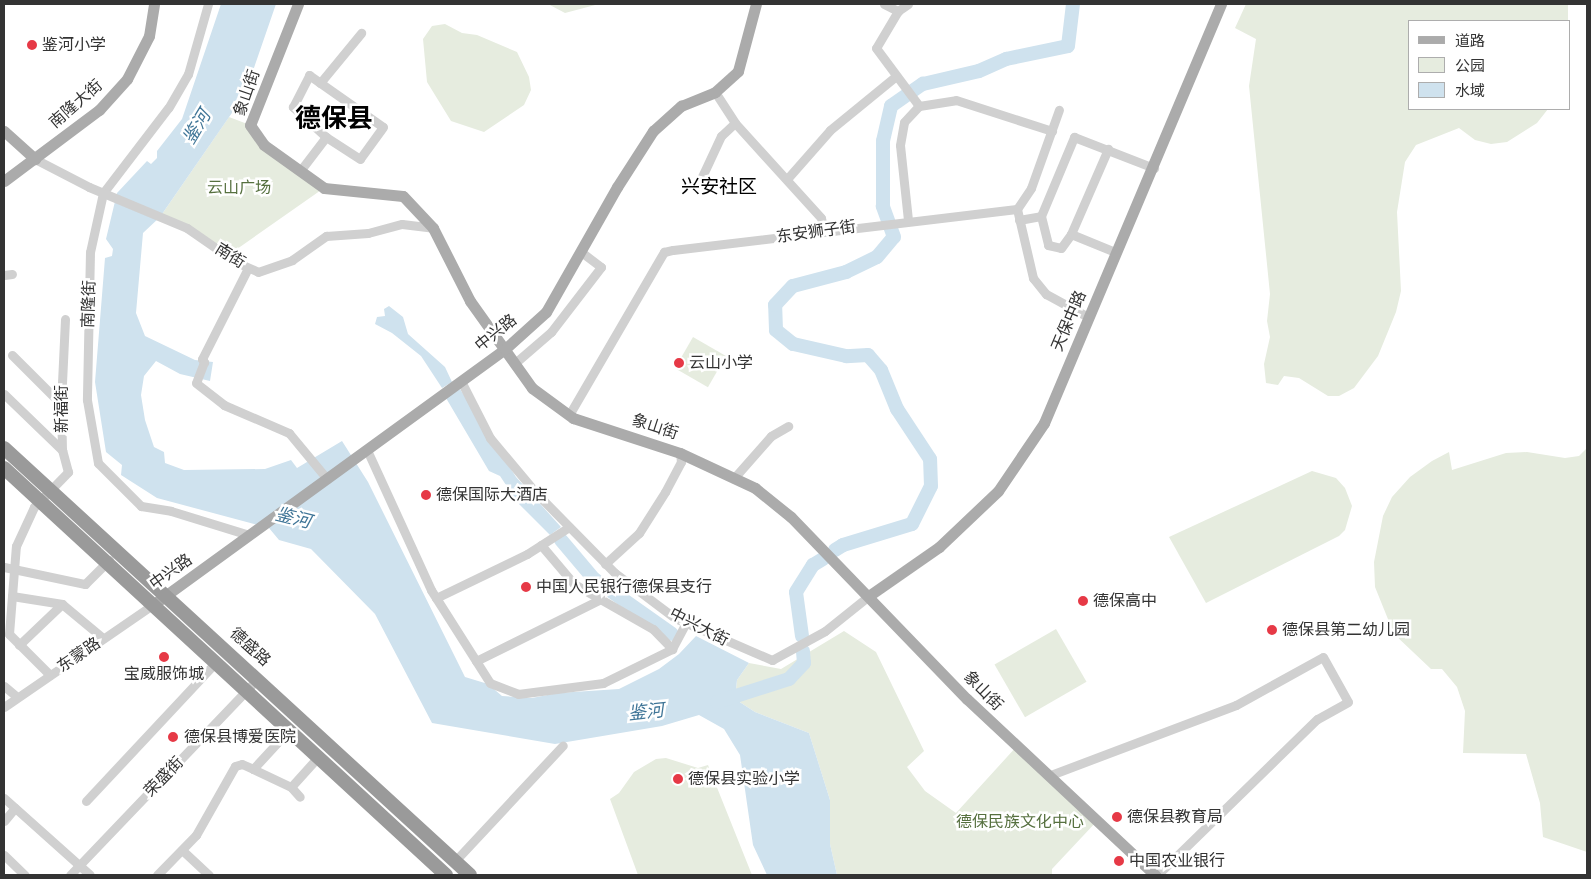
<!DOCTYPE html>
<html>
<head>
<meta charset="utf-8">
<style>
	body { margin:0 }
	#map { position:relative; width:1591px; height:879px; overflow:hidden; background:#fff; font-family:Karla,"Noto Sans SC",sans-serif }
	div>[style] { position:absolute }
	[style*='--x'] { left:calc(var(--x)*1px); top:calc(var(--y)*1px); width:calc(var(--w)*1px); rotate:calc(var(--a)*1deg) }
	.green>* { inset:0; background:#e6ecdf; transform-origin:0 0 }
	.water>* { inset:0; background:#cfe2ee }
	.river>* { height:14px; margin:-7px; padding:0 7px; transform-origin:7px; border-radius:7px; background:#cfe2ee }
	.minor>* { height:9px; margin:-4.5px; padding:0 4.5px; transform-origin:4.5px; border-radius:4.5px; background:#d0d0d0 }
	.major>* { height:11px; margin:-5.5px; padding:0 5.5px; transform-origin:5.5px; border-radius:5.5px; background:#ababab }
	.highway>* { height:14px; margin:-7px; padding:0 7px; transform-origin:7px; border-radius:7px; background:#9a9a9a }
	.dots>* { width:14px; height:14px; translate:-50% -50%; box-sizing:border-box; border:2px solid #fff; border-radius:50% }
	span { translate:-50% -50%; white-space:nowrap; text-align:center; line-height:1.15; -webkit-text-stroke:5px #fff; paint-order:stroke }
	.poi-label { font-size:16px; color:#333 }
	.left { translate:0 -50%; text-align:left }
	.street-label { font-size:16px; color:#333 }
	.park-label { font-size:16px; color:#56703f }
	.water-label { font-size:18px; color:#3f7597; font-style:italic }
	.quarter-label { font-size:19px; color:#000 }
	.town-label { font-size:26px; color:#000; font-weight:700 }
	.frame { position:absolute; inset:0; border:5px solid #333; pointer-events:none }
	.legend { position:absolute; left:1408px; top:20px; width:162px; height:90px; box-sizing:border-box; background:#fff; border:1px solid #adadad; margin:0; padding:6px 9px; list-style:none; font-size:15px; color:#333 }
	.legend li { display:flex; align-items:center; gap:10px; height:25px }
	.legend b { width:25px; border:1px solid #adadad }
</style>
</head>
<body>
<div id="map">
	<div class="green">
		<i style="clip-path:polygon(548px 4px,599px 4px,565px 13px)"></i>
		<i style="clip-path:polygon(1246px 4px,1568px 4px,1568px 21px,1410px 21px,1410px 109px,1548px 109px,1537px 123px,1507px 142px,1491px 144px,1475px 140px,1459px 128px,1416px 145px,1405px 162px,1397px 212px,1401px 291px,1396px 312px,1378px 356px,1354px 388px,1339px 396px,1328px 396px,1299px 378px,1284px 376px,1278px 385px,1266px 383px,1264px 364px,1270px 337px,1267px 321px,1270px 294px,1249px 86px,1256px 39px,1235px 28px)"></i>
		<i style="clip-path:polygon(445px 24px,462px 33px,477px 35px,517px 52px,529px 77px,531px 90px,524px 105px,484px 132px,451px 121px,427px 82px,423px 39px,432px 26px)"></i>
		<i style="clip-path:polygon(229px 117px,250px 125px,264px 145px,324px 188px,227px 256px,160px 217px)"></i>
		<i style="left:693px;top:337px;width:38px;height:36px;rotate:30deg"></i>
		<i style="clip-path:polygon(1587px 448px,1587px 852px,1543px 837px,1540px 803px,1526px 754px,1463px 753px,1465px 711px,1457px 687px,1442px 669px,1431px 669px,1394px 634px,1375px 587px,1374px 562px,1383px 516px,1392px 497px,1410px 477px,1432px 461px,1449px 452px,1452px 470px,1506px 453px,1527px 452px,1565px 458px,1579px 456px)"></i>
		<i style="clip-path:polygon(1312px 471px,1336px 478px,1345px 488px,1352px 506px,1345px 530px,1339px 536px,1206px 603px,1169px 537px)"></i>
		<i style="left:1056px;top:629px;width:61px;height:71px;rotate:60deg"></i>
		<i style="clip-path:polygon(844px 631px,876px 652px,924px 751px,907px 767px,925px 791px,956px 813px,1017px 746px,1097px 821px,1052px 869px,1052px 875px,837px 875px,830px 844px,830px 800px,809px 733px,755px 712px,735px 699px,737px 680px,749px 663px,781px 669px)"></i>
		<i style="clip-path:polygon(666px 758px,698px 768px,708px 765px,752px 875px,638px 875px,610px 799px,619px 793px,634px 772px,656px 759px)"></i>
	</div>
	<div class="water">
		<i style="clip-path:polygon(221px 4px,276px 4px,245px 94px,160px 217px,143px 233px,136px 313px,145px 336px,195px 360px,213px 362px,210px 381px,180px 374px,156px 361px,144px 376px,141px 395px,145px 420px,154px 447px,164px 452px,165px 463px,184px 470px,265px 469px,291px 460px,297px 468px,342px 441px,368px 482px,465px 677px,488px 684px,502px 696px,532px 698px,558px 693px,619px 689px,659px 669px,679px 654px,696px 636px,749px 663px,737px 680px,735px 699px,755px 712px,809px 733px,830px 800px,830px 844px,837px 875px,767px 875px,753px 845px,740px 755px,724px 729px,699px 715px,662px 726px,555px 744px,432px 723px,375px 614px,311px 549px,279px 540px,269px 528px,157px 498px,121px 475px,122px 465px,106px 452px,95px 382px,105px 258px,112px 256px,113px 249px,106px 239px,117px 193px,147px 161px,151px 164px,157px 158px,157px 151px,182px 119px)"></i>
		<i style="clip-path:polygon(389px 306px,403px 317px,408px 334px,445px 367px,452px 382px,442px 388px,421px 356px,392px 333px,375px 324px,377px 317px,385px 316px,384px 309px)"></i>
		<i style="clip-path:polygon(460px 389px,516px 477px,561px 527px,550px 535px,518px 503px,500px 476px,489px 471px,446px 398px)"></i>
	</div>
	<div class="river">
		<i style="--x:561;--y:540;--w:51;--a:49.8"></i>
		<i style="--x:594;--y:579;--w:95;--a:35.2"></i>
		<i style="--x:835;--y:550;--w:9;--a:-32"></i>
		<i style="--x:843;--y:545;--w:72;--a:-16.9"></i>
		<i style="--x:912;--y:524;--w:42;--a:-63.4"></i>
		<i style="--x:931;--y:486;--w:27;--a:-92"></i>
		<i style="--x:930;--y:459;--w:60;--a:-123.4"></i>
		<i style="--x:897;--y:409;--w:42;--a:-112.3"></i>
		<i style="--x:881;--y:370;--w:20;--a:-131"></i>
		<i style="--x:868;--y:355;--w:22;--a:177"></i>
		<i style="--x:846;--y:356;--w:54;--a:-167.2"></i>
		<i style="--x:793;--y:344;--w:22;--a:-141"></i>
		<i style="--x:776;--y:330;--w:25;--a:-92"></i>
		<i style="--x:775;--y:305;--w:26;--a:-47"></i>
		<i style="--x:793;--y:286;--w:55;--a:-14.8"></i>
		<i style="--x:846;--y:272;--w:34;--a:-26"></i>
		<i style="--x:877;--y:257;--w:26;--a:-50"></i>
		<i style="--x:894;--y:237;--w:33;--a:-110"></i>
		<i style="--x:883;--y:206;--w:65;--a:-90"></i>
		<i style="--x:883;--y:141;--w:36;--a:-77"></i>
		<i style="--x:891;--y:106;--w:39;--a:-35"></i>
		<i style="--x:923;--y:84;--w:57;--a:-13.1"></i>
		<i style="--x:979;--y:71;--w:30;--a:-24"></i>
		<i style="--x:1006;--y:59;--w:63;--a:-11.8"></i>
		<i style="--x:1068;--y:46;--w:42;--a:-83.2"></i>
		<i style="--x:802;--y:636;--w:44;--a:-97.8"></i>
		<i style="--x:796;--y:592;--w:32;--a:-58"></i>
		<i style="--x:813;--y:565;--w:12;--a:-31"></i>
		<i style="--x:717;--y:702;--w:76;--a:-17.7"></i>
		<i style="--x:789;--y:679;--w:22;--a:-47"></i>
		<i style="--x:804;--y:663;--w:12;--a:-95"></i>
	</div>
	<div class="minor">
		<i style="--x:208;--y:4;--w:73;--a:105.9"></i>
		<i style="--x:188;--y:74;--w:39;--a:120"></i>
		<i style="--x:168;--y:108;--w:107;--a:127.4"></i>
		<i style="--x:103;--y:193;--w:60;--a:102.4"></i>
		<i style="--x:90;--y:252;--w:148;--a:91.2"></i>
		<i style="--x:87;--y:400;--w:64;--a:80.1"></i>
		<i style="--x:98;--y:463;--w:61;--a:45"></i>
		<i style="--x:141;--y:506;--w:30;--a:9"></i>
		<i style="--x:171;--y:511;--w:82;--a:17.1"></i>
		<i style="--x:884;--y:4;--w:16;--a:27"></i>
		<i style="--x:908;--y:4;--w:12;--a:145"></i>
		<i style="--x:898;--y:11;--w:43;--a:120.7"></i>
		<i style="--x:876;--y:48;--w:72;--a:53.4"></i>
		<i style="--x:309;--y:75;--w:90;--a:35.1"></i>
		<i style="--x:383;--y:127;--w:39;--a:126"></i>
		<i style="--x:360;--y:159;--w:40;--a:-147.1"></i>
		<i style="--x:326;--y:137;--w:45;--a:-137.7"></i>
		<i style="--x:293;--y:107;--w:36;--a:-63"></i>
		<i style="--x:320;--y:83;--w:65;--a:-50.6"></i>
		<i style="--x:715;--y:92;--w:37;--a:57"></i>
		<i style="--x:735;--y:123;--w:128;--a:47.8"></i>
		<i style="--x:821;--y:218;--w:13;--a:77"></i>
		<i style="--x:35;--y:159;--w:61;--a:27.4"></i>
		<i style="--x:89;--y:187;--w:106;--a:22.7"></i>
		<i style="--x:187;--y:228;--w:60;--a:34.8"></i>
		<i style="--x:236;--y:262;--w:24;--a:24"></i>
		<i style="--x:258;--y:272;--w:36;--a:-19"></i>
		<i style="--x:292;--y:260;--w:42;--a:-35.2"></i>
		<i style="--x:326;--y:236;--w:42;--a:-4.1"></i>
		<i style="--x:368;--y:233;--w:35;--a:-15"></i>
		<i style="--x:402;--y:224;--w:31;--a:7"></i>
		<i style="--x:300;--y:171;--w:43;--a:-52.6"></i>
		<i style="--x:787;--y:179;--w:65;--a:-48.7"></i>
		<i style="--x:830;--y:130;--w:85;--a:-39.3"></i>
		<i style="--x:700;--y:181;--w:50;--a:-65"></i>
		<i style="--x:721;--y:136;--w:19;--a:-43"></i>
		<i style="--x:1017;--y:209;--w:25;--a:-56"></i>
		<i style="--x:1031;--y:188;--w:83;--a:-70.3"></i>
		<i style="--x:1041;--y:216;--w:30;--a:76"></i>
		<i style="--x:1048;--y:245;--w:13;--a:13"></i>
		<i style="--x:1061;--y:248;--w:17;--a:-54"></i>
		<i style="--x:1071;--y:234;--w:48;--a:22.2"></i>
		<i style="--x:908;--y:220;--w:75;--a:-96.1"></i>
		<i style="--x:900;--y:145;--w:23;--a:-80"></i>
		<i style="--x:904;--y:122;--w:22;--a:-47"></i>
		<i style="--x:919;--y:106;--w:37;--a:-9"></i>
		<i style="--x:956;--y:100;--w:101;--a:17.9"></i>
		<i style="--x:1019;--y:220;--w:22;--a:-10"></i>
		<i style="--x:1041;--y:216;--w:86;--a:-67.3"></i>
		<i style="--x:1074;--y:137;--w:86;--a:21.2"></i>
		<i style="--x:1071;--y:234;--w:93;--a:-66.5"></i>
		<i style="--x:248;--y:268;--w:102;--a:116.8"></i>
		<i style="--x:202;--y:359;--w:4;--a:56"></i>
		<i style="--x:204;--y:362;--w:22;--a:111"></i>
		<i style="--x:196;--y:383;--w:36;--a:38"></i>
		<i style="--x:224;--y:405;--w:71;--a:23.3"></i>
		<i style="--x:289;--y:433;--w:60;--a:50.4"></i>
		<i style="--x:4;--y:275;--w:8;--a:-7"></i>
		<i style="--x:12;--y:355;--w:69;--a:45"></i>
		<i style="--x:515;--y:363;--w:48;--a:-40.7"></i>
		<i style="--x:551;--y:332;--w:82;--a:-52.4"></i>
		<i style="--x:601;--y:267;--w:25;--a:-143"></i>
		<i style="--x:461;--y:381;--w:64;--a:63"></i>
		<i style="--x:490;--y:438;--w:73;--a:50"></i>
		<i style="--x:537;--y:494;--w:111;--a:45.4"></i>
		<i style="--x:615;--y:573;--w:75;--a:36.9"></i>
		<i style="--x:675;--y:618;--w:106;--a:23.4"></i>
		<i style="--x:772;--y:660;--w:60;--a:-28.7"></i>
		<i style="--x:825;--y:631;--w:58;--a:-38.7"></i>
		<i style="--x:4;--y:394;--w:81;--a:44"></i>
		<i style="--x:569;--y:415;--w:189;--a:-59.8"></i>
		<i style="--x:664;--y:252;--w:9;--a:-13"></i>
		<i style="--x:673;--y:250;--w:346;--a:-6.8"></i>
		<i style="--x:1017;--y:209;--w:71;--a:76.9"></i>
		<i style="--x:1033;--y:278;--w:21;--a:51"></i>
		<i style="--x:1046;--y:294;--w:48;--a:28.7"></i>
		<i style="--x:367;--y:450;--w:154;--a:65.4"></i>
		<i style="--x:431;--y:590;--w:110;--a:57.6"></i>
		<i style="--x:490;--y:683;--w:30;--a:21"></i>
		<i style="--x:518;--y:694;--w:86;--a:-7.4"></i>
		<i style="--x:603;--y:683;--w:77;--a:-26.2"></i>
		<i style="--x:672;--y:649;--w:30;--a:-62"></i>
		<i style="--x:734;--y:478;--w:56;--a:-48.6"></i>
		<i style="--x:771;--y:436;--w:20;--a:-30"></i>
		<i style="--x:541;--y:545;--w:51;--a:49.8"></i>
		<i style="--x:574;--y:584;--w:91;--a:29.7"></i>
		<i style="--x:653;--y:629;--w:28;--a:46"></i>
		<i style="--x:605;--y:564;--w:46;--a:-42.4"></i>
		<i style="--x:639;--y:533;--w:49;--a:-57.6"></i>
		<i style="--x:665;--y:492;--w:34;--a:-62"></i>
		<i style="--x:681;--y:462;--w:9;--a:-96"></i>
		<i style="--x:4;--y:567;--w:83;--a:11.9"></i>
		<i style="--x:85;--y:584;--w:34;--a:-45"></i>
		<i style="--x:12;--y:596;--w:51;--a:9.1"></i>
		<i style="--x:62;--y:604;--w:53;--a:39.7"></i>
		<i style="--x:436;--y:598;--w:101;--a:-25.8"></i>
		<i style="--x:527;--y:554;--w:50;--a:-32.7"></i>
		<i style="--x:19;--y:645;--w:59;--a:-43.6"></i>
		<i style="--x:476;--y:661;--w:140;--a:-26.4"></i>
		<i style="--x:50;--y:675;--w:58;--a:-135"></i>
		<i style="--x:9;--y:634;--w:88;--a:-85.5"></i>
		<i style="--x:16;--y:546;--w:43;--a:-65.2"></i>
		<i style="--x:34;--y:507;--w:49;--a:-45.8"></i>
		<i style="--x:68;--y:472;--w:23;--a:-105"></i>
		<i style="--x:62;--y:450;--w:46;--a:-91.2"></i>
		<i style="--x:61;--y:404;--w:85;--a:-87.3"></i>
		<i style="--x:4;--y:686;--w:17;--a:40"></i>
		<i style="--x:4;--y:707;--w:182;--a:-34.5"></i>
		<i style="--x:253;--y:769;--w:53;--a:-47.3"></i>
		<i style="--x:1048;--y:776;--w:201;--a:-20.7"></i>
		<i style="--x:1236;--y:705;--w:99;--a:-28.9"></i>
		<i style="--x:1323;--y:657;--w:51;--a:60.9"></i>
		<i style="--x:1348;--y:702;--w:35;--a:151"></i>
		<i style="--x:1317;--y:719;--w:223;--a:135.7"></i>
		<i style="--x:291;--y:787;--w:40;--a:-48"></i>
		<i style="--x:4;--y:798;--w:115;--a:41.8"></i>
		<i style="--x:86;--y:801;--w:190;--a:-46.9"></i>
		<i style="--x:4;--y:821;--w:17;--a:-50"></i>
		<i style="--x:182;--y:850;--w:37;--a:43"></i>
		<i style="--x:4;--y:855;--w:29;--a:44"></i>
		<i style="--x:455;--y:861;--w:158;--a:-47"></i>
		<i style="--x:70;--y:875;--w:272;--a:-46.3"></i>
		<i style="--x:157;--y:875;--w:56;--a:-45.7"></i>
		<i style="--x:196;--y:835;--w:79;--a:-60.5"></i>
		<i style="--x:235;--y:766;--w:7;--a:-16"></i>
		<i style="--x:242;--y:764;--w:12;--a:24"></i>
		<i style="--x:253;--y:769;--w:42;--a:25.3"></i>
		<i style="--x:291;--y:787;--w:13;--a:48"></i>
	</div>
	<div class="major">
		<i style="--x:298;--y:4;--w:130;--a:111.6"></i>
		<i style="--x:250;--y:125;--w:24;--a:55"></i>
		<i style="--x:264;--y:145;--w:74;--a:35.6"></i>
		<i style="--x:324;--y:188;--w:79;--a:5.8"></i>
		<i style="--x:403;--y:196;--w:44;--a:46.8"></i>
		<i style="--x:433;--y:228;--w:82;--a:63.1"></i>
		<i style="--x:470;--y:301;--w:107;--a:54.5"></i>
		<i style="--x:532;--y:388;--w:51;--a:36.2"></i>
		<i style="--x:573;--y:418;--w:113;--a:18.1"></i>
		<i style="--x:680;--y:453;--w:83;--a:25"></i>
		<i style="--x:755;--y:488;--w:46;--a:38.9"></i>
		<i style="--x:791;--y:517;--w:253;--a:46"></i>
		<i style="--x:967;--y:699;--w:258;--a:43.1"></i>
		<i style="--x:4;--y:131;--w:42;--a:42.1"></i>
		<i style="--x:4;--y:181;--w:119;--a:-36.8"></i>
		<i style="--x:99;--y:110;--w:42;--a:-47.9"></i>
		<i style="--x:127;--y:79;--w:48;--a:-62.9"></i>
		<i style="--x:149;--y:36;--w:32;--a:-81"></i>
		<i style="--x:870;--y:595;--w:84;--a:-34.8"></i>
		<i style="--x:939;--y:547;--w:81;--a:-43.5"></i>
		<i style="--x:998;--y:491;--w:82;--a:-55.9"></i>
		<i style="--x:1044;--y:423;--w:455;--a:-67.1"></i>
		<i style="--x:154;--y:604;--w:434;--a:-36"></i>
		<i style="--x:505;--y:349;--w:55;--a:-42.1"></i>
		<i style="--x:546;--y:312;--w:144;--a:-60.4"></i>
		<i style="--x:617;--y:187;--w:67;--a:-57.3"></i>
		<i style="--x:653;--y:131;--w:38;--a:-42"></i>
		<i style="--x:681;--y:106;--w:37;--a:-22"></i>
		<i style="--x:715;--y:92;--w:31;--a:-42"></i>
		<i style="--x:738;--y:71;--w:69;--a:-75"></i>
	</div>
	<div class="highway">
		<i style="--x:4;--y:448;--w:632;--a:42.5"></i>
		<i style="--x:4;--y:468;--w:601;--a:42.64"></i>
	</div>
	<div class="dots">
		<i style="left:32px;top:45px;background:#e63946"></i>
		<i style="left:679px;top:363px;background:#e63946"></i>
		<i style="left:426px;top:495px;background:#e63946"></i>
		<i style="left:526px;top:587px;background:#e63946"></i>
		<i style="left:1083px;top:601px;background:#e63946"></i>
		<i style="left:1272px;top:630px;background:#e63946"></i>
		<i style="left:164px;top:657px;background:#e63946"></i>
		<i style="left:173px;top:737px;background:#e63946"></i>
		<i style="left:678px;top:779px;background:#e63946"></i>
		<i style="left:1117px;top:817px;background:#e63946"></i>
		<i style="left:1119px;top:861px;background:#e63946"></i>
	</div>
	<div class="poi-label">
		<span class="left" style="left:42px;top:45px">鉴河小学</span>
		<span class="left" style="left:689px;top:363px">云山小学</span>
		<span class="left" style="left:436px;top:495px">德保国际大酒店</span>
		<span class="left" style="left:536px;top:587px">中国人民银行德保县支行</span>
		<span class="left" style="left:1093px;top:601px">德保高中</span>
		<span class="left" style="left:1282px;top:630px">德保县第二幼儿园</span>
		<span style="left:164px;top:674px">宝威服饰城</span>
		<span class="left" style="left:184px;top:737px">德保县博爱医院</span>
		<span class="left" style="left:688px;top:779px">德保县实验小学</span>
		<span class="left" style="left:1127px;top:817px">德保县教育局</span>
		<span class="left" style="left:1129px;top:861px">中国农业银行</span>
	</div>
	<div class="street-label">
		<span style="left:247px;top:93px;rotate:-71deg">象山街</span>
		<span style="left:76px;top:104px;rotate:-41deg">南隆大街</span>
		<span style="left:816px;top:232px;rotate:-8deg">东安狮子街</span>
		<span style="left:230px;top:256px;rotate:32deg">南街</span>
		<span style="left:89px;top:304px;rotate:-88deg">南隆街</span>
		<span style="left:1069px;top:321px;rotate:-67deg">天保中路</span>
		<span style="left:496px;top:333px;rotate:-39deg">中兴路</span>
		<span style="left:62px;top:409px;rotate:-90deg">新福街</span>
		<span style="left:655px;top:427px;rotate:18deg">象山街</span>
		<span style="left:171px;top:572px;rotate:-36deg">中兴路</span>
		<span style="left:699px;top:627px;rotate:27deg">中兴大街</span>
		<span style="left:250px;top:647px;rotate:42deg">德盛路</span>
		<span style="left:79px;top:655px;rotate:-34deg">东蒙路</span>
		<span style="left:983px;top:691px;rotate:45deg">象山街</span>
		<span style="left:164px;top:777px;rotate:-46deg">荣盛街</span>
	</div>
	<div class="park-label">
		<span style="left:239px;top:188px">云山广场</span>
		<span style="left:1020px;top:822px">德保民族文化中心</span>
	</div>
	<div class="water-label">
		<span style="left:197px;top:127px;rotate:-59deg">鉴河</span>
		<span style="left:293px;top:518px;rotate:14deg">鉴河</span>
		<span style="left:646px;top:712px;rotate:-6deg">鉴河</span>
	</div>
	<div class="quarter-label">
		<span style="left:719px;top:188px">兴安社区</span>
	</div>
	<div class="town-label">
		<span style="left:334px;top:119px">德保县</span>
	</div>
	<div class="frame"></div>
	<ul class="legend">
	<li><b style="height:6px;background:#ababab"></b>道路</li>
	<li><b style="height:14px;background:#e6ecdf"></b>公园</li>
	<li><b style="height:14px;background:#cfe2ee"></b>水域</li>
	</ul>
</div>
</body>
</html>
